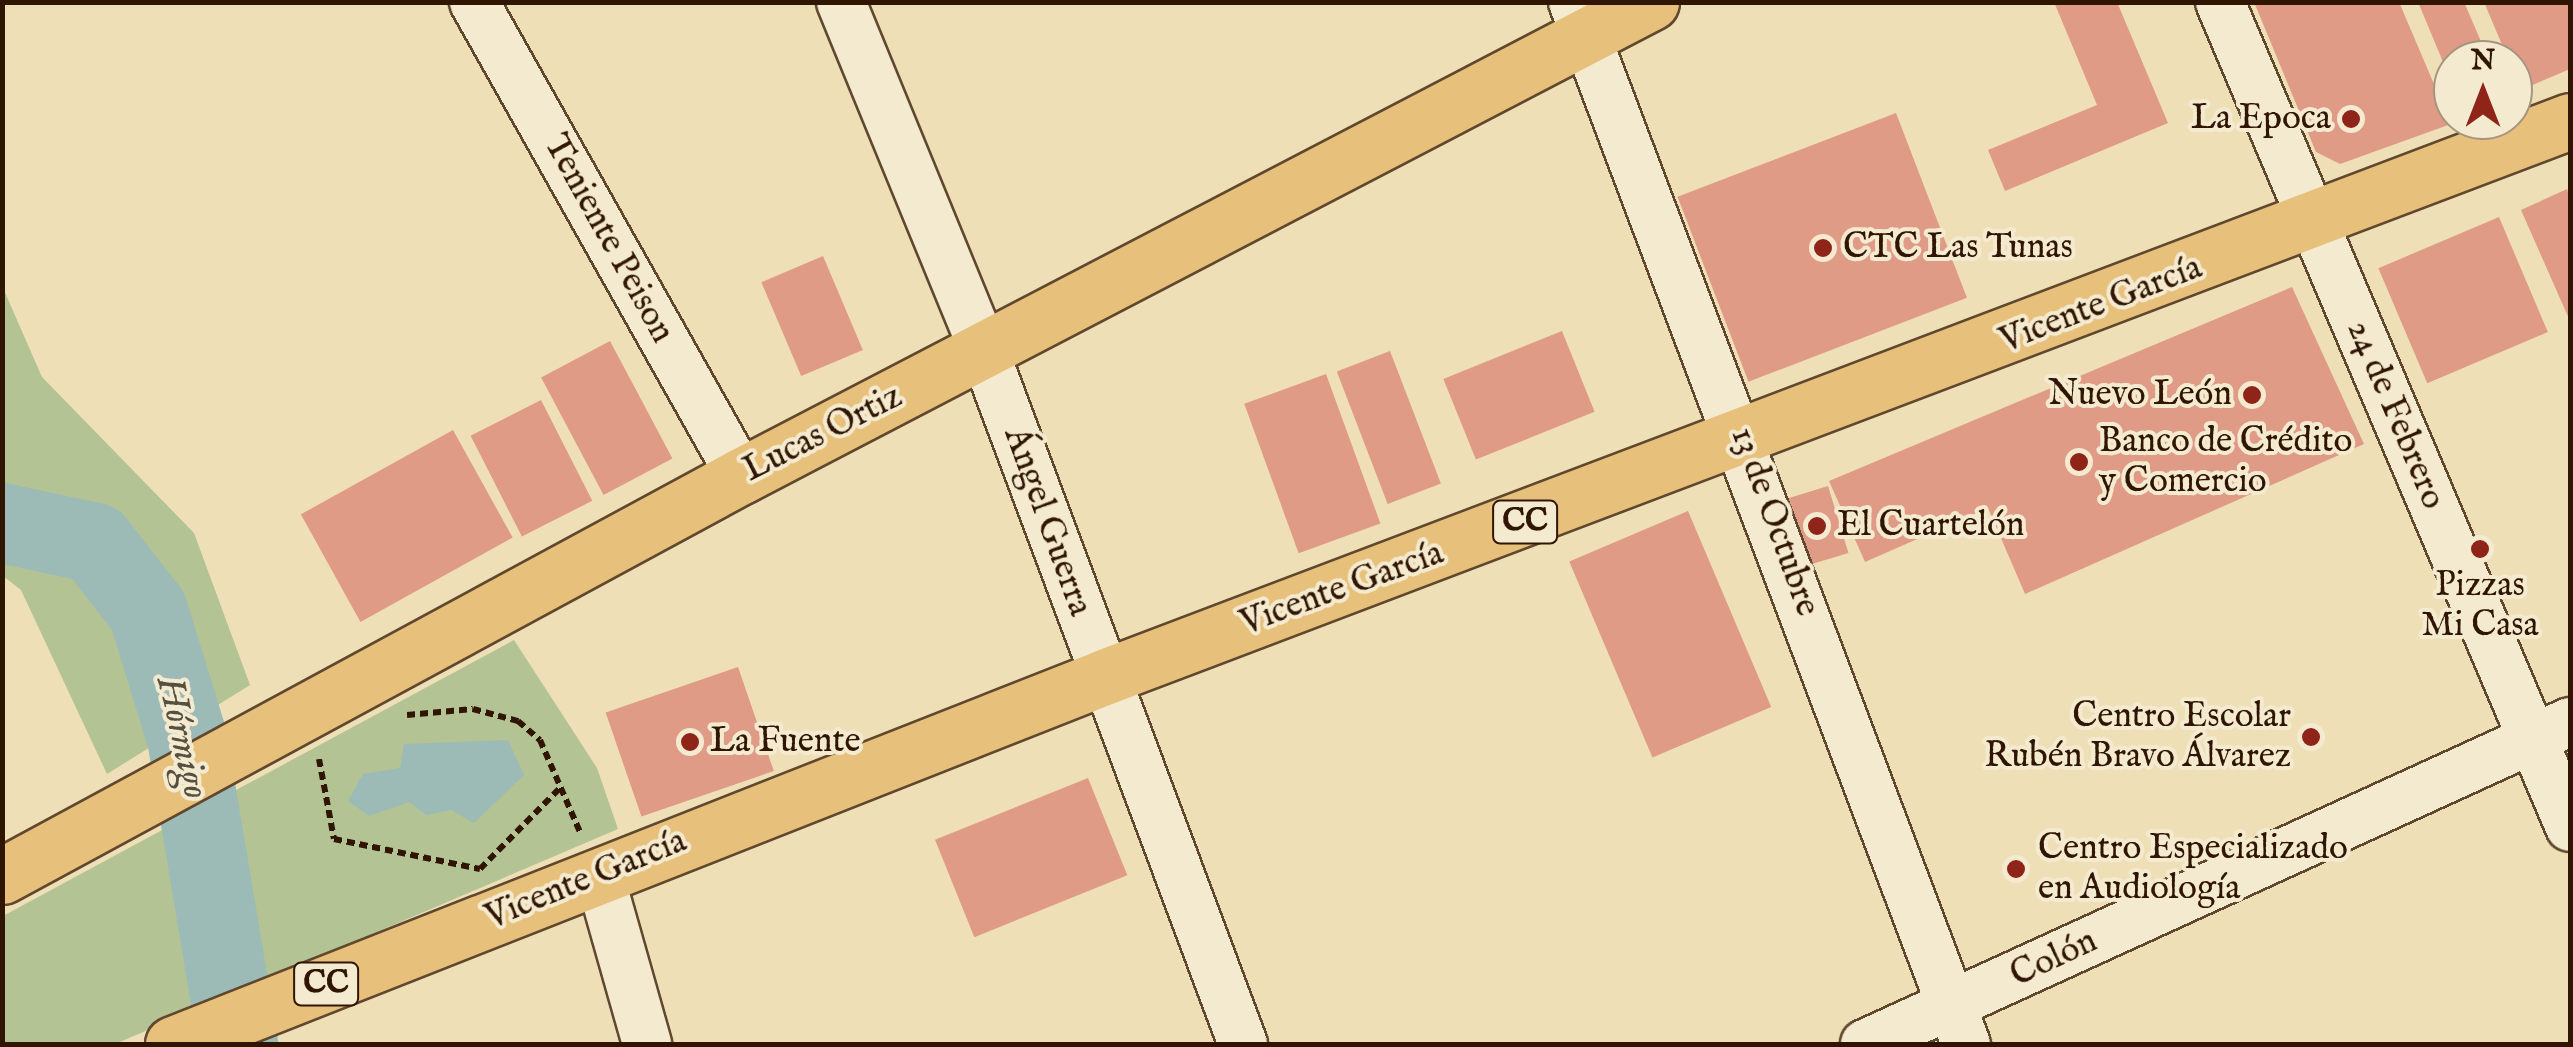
<!DOCTYPE html>
<html>
<head>
<meta charset="utf-8">
<style>
	body { margin:0 }
	#map { position:relative; width:2573px; height:1047px; overflow:hidden; background:#eedfb6; font-family:"IM FELL English",serif }
	div>[style] { position:absolute }
	[style*='--x'] { left:calc(var(--x)*1px); top:calc(var(--y)*1px); width:calc(var(--w)*1px); rotate:calc(var(--a)*1deg) }
	.green>* { inset:0; background:#b3c393 }
	.water>* { inset:0; background:#9cbbb7 }
	.river>* { height:80px; margin:-40px; padding:0 40px; transform-origin:40px; border-radius:40px; background:#9cbbb7 }
	.building>* { inset:0; background:#e09b87; transform-origin:0 0 }
	.path>* { height:6px; margin-top:-3px; transform-origin:0; background:repeating-linear-gradient(90deg,#301602 0 8px,transparent 0 13px) }
	.roads { filter:drop-shadow(2px 0 #60482f) drop-shadow(-2px 0 #60482f) drop-shadow(0 2px #60482f) drop-shadow(0 -2px #60482f) }
	.minor>* { height:48px; margin:-24px; padding:0 24px; transform-origin:24px; border-radius:24px; background:#f4ead0 }
	.major>* { height:55px; margin:-27.5px; padding:0 27.5px; transform-origin:27.5px; border-radius:27.5px; background:#e7c07b }
	.dots>* { width:28px; height:28px; translate:-50% -50%; box-sizing:border-box; border:5px solid #f4ead0; border-radius:50% }
	span { translate:-50% -50%; white-space:nowrap; text-align:center; line-height:1.15; -webkit-text-stroke:8px #f4ead0; paint-order:stroke }
	.shield-label span { padding:2px 8px; background:#f4ead0; border:2px solid; border-radius:8px; -webkit-text-stroke-width:0 }
	.shield-label { font-size:32px; color:#301602; font-weight:700 }
	.poi-label { font-size:35px; color:#301602 }
	.right { translate:-100% -50%; text-align:right }
	.left { translate:0 -50%; text-align:left }
	.street-label { font-size:35px; color:#301602 }
	.water-label { font-size:38px; color:#565041; font-style:italic }
	.frame { position:absolute; inset:0; border:5px solid #301602; pointer-events:none }
	.north { position:absolute; left:2433px; top:40px; width:100px; height:100px; box-sizing:border-box; background:#f4ead0; border:2px solid #a6957e; border-radius:50%; rotate:0deg; font-size:28px; font-weight:700; line-height:40px; text-align:center; color:#301602 }
	.north::after { content:''; display:block; margin:auto; width:35px; height:45px; background:#8f2418; clip-path:polygon(50% 0,100% 100%,50% 72%,0 100%) }
</style>
</head>
<body>
<div id="map">
	<div class="green">
		<i style="clip-path:polygon(3px 288px,42px 377px,194px 533px,250px 685px,107px 774px,21px 590px,3px 576px)"></i>
		<i style="clip-path:polygon(514px 640px,597px 768px,618px 829px,115px 1044px,3px 1044px,3px 916px)"></i>
	</div>
	<div class="water">
		<i style="clip-path:polygon(508px 740px,524px 775px,474px 823px,451px 810px,426px 815px,409px 802px,369px 816px,348px 801px,363px 774px,400px 768px,404px 744px)"></i>
	</div>
	<div class="river">
		<i style="--x:2;--y:523;--w:95;--a:12.1"></i>
		<i style="--x:95;--y:543;--w:86;--a:52.1"></i>
		<i style="--x:148;--y:611;--w:133;--a:72.9"></i>
		<i style="--x:187;--y:738;--w:310;--a:80.5"></i>
	</div>
	<div class="building">
		<i style="clip-path:polygon(2054px 2px,2117px 2px,2168px 123px,2005px 191px,1988px 150px,2097px 105px)"></i>
		<i style="clip-path:polygon(2254px 2px,2399px 2px,2451px 124px,2340px 164px,2316px 152px)"></i>
		<i style="clip-path:polygon(2418px 2px,2464px 2px,2489px 60px,2453px 60px,2453px 86px)"></i>
		<i style="clip-path:polygon(2484px 2px,2570px 2px,2570px 69px,2521px 90px)"></i>
		<i style="left:1896px;top:113px;width:198px;height:234px;rotate:69deg"></i>
		<i style="clip-path:polygon(2567px 189px,2570px 197px,2570px 321px,2521px 210px)"></i>
		<i style="left:2499px;top:217px;width:125px;height:131px;rotate:67deg"></i>
		<i style="left:823px;top:256px;width:102px;height:67px;rotate:67deg"></i>
		<i style="clip-path:polygon(2292px 287px,2364px 444px,2025px 594px,1988px 508px,1865px 562px,1829px 481px)"></i>
		<i style="left:1562px;top:331px;width:87px;height:128px;rotate:68deg"></i>
		<i style="left:610px;top:341px;width:133px;height:78px;rotate:62deg"></i>
		<i style="left:1390px;top:351px;width:142px;height:57px;rotate:69deg"></i>
		<i style="left:1326px;top:374px;width:159px;height:87px;rotate:70deg"></i>
		<i style="left:541px;top:400px;width:113px;height:79px;rotate:63deg"></i>
		<i style="left:453px;top:430px;width:123px;height:174px;rotate:61deg"></i>
		<i style="left:1828px;top:486px;width:70px;height:45px;rotate:73deg"></i>
		<i style="left:1688px;top:511px;width:213px;height:129px;rotate:67deg"></i>
		<i style="left:738px;top:667px;width:110px;height:140px;rotate:71deg"></i>
		<i style="left:1088px;top:778px;width:105px;height:165px;rotate:68deg"></i>
	</div>
	<div class="path">
		<i style="--x:407;--y:715;--w:66;--a:-5.2"></i>
		<i style="--x:473;--y:709;--w:47;--a:14.9"></i>
		<i style="--x:518;--y:721;--w:29;--a:41"></i>
		<i style="--x:540;--y:740;--w:100;--a:66.5"></i>
		<i style="--x:319;--y:759;--w:81;--a:79.4"></i>
		<i style="--x:334;--y:839;--w:149;--a:11.6"></i>
		<i style="--x:480;--y:869;--w:114;--a:-45.4"></i>
	</div>
	<div class="roads">
		<div class="minor">
			<i style="--x:474;--y:2;--w:544;--a:60.61"></i>
			<i style="--x:841;--y:2;--w:377;--a:67.7"></i>
			<i style="--x:984;--y:351;--w:740;--a:69.51"></i>
			<i style="--x:1573;--y:2;--w:1114;--a:69.34"></i>
			<i style="--x:2220;--y:2;--w:896;--a:67.01"></i>
			<i style="--x:599;--y:874;--w:177;--a:74.2"></i>
			<i style="--x:1865;--y:1044;--w:775;--a:-24.55"></i>
		</div>
		<div class="major">
			<i style="--x:2;--y:876;--w:840;--a:-28.43"></i>
			<i style="--x:741;--y:476;--w:1026;--a:-27.51"></i>
			<i style="--x:173;--y:1044;--w:1001;--a:-21.51"></i>
			<i style="--x:1104;--y:677;--w:1568;--a:-20.77"></i>
		</div>
	</div>
	<div class="dots">
		<i style="left:2351px;top:119px;background:#8f2418"></i>
		<i style="left:1823px;top:248px;background:#8f2418"></i>
		<i style="left:2252px;top:395px;background:#8f2418"></i>
		<i style="left:2079px;top:462px;background:#8f2418"></i>
		<i style="left:1817px;top:526px;background:#8f2418"></i>
		<i style="left:2480px;top:549px;background:#8f2418"></i>
		<i style="left:2311px;top:737px;background:#8f2418"></i>
		<i style="left:690px;top:742px;background:#8f2418"></i>
		<i style="left:2016px;top:869px;background:#8f2418"></i>
	</div>
	<div class="shield-label">
		<span style="left:1525px;top:522px">CC</span>
		<span style="left:326px;top:984px">CC</span>
	</div>
	<div class="poi-label">
		<span class="right" style="left:2331px;top:119px">La Epoca</span>
		<span class="left" style="left:1843px;top:248px">CTC Las Tunas</span>
		<span class="right" style="left:2232px;top:395px">Nuevo León</span>
		<span class="left" style="left:2099px;top:462px">Banco de Crédito<br>y Comercio</span>
		<span class="left" style="left:1837px;top:526px">El Cuartelón</span>
		<span style="left:2480px;top:606px">Pizzas<br>Mi Casa</span>
		<span class="right" style="left:2291px;top:737px">Centro Escolar<br>Rubén Bravo Álvarez</span>
		<span class="left" style="left:710px;top:742px">La Fuente</span>
		<span class="left" style="left:2038px;top:869px">Centro Especializado<br>en Audiología</span>
	</div>
	<div class="street-label">
		<span style="left:608px;top:239px;rotate:61deg">Teniente Peison</span>
		<span style="left:2101px;top:305px;rotate:-21deg">Vicente García</span>
		<span style="left:2395px;top:415px;rotate:67deg">24 de Febrero</span>
		<span style="left:823px;top:434px;rotate:-27deg">Lucas Ortiz</span>
		<span style="left:1047px;top:522px;rotate:70deg">Ángel Guerra</span>
		<span style="left:1774px;top:522px;rotate:70deg">13 de Octubre</span>
		<span style="left:1342px;top:589px;rotate:-20deg">Vicente García</span>
		<span style="left:586px;top:880px;rotate:-22deg">Vicente García</span>
		<span style="left:2054px;top:959px;rotate:-25deg">Colón</span>
	</div>
	<div class="water-label">
		<span style="left:181px;top:738px;rotate:77deg">Hórmigo</span>
	</div>
	<div class="frame"></div>
	<div class="north">N</div>
</div>
</body>
</html>
